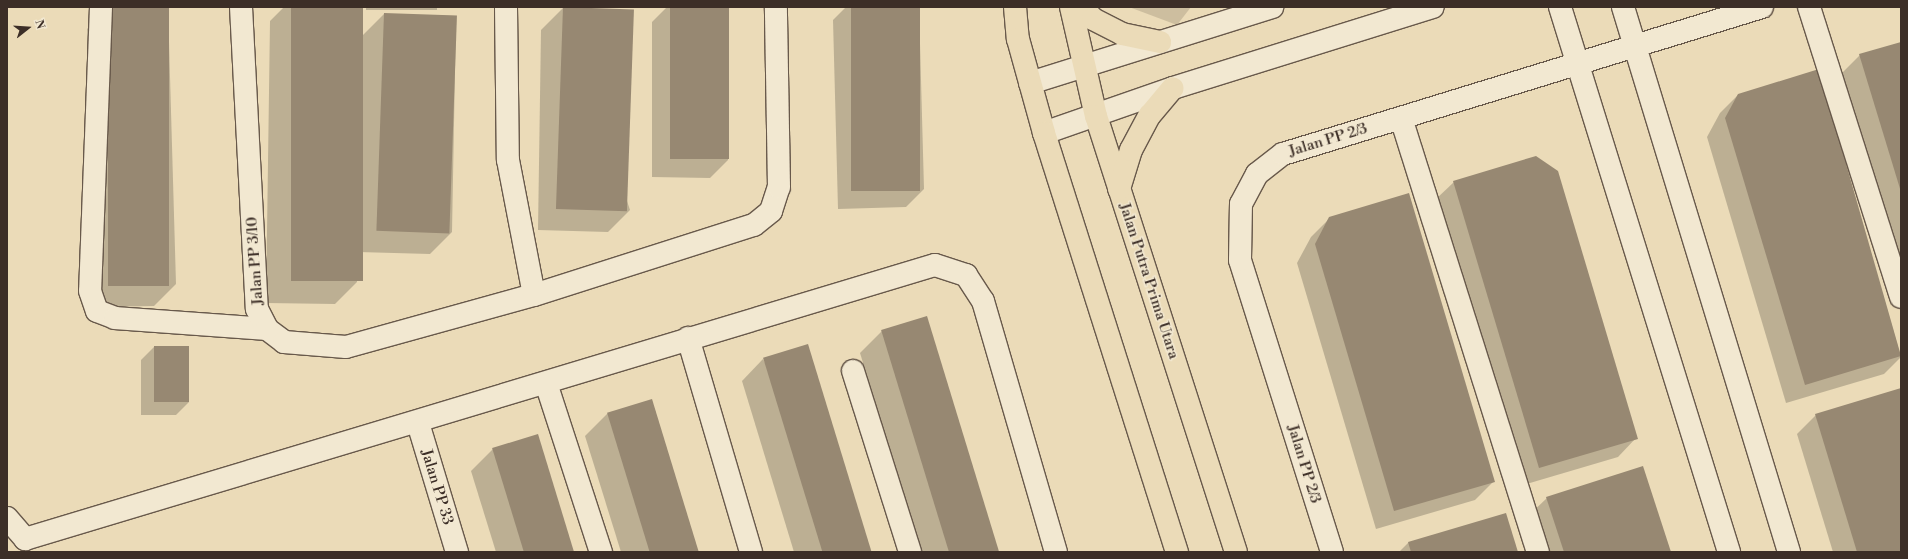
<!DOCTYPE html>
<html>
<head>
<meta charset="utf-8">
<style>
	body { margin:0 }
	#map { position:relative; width:1908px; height:559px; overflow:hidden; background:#ebdbb8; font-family:"Libre Bodoni",serif }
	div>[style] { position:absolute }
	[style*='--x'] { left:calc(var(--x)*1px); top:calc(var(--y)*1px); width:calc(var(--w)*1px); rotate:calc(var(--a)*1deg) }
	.green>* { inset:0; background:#cdbe9f }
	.shadow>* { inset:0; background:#0003; transform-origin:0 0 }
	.building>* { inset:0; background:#978872; transform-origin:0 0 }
	.roads { filter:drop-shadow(1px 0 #68594b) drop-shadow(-1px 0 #68594b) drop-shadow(0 1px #68594b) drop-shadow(0 -1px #68594b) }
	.minor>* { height:22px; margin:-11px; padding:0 11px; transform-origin:11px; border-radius:11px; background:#f2e8d1 }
	.major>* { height:22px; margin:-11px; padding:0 11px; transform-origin:11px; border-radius:11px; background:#ebdbb8 }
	span { translate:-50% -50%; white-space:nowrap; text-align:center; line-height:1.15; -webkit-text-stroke:3px #f2e8d1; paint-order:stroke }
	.street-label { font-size:15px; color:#3c2e27 }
	.frame { position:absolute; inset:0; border:8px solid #3c2e27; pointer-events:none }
	.north { position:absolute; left:8px; top:8px; width:40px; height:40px; -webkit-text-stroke:3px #f2e8d1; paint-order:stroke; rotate:73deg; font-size:11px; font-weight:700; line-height:16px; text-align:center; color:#3c2e27 }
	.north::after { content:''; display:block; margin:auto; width:14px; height:18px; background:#3c2e27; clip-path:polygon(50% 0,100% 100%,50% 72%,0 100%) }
</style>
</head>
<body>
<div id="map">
	<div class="green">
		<i style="clip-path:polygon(1129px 7px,1191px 7px,1177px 25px)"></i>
	</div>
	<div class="shadow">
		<i style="clip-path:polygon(109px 7px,168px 7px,176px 284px,154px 306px,94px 307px,87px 29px)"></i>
		<i style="clip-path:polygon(284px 7px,362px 7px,361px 37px,384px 14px,456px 16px,452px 232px,430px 254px,358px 252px,357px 282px,335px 304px,266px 303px,270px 21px)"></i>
		<i style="left:366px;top:7px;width:71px;height:3px"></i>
		<i style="clip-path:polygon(667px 7px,728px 7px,728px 160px,710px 178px,652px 177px,652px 22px)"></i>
		<i style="clip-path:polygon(846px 7px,919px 7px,924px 189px,906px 207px,838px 209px,833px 20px)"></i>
		<i style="clip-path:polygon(563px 8px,630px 210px,608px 232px,538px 230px,541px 30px)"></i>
		<i style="clip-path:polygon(1901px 43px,1901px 273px,1841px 74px,1860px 55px)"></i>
		<i style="clip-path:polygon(1818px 71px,1901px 357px,1884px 374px,1786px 403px,1707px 137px,1720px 113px,1738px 95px)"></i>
		<i style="clip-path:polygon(1454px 182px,1636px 438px,1618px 457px,1520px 486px,1435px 200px)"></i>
		<i style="clip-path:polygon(1330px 218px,1494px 481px,1475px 500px,1376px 529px,1297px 263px,1311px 237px)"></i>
		<i style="clip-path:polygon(882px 331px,998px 552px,921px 552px,860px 353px)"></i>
		<i style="clip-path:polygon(154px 347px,189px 402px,176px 415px,141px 415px,141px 360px)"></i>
		<i style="clip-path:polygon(763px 359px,871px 552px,794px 552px,742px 381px)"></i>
		<i style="clip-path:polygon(1901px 389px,1901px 552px,1833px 552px,1797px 434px,1816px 415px)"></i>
		<i style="clip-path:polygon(652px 401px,698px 552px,621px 552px,585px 436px,607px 414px)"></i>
		<i style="clip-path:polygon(493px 449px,573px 552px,496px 552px,471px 471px)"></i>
		<i style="clip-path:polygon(1547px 498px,1670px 552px,1540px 552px,1528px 516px)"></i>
		<i style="clip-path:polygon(1408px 543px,1517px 552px,1399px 552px)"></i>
	</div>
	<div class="building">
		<i style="left:108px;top:7px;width:61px;height:279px"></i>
		<i style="left:291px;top:7px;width:72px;height:274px"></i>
		<i style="left:563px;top:7px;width:71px;height:202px;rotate:2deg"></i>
		<i style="left:670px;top:7px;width:59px;height:152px"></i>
		<i style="left:851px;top:7px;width:69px;height:184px"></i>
		<i style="left:384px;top:13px;width:73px;height:218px;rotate:2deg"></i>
		<i style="clip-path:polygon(1901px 42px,1901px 192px,1859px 54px)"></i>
		<i style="clip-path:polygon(1819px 69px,1901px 356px,1805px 385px,1725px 118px,1738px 94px)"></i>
		<i style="clip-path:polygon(1536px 156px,1558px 171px,1638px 439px,1539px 468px,1453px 181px)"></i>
		<i style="clip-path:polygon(1409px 193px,1495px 482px,1394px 511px,1315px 244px,1329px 217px)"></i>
		<i style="left:927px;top:316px;width:247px;height:48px;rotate:73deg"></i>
		<i style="left:808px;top:344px;width:218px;height:47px;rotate:73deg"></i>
		<i style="left:154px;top:346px;width:35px;height:56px"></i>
		<i style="clip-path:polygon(1901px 388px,1901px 552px,1857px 552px,1815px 414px)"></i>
		<i style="left:652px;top:399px;width:160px;height:47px;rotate:73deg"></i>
		<i style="left:538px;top:434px;width:123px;height:48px;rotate:73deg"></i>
		<i style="clip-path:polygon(1643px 466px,1671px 552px,1564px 552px,1546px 497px)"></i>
		<i style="clip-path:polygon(1506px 513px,1518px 552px,1411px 552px,1408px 542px)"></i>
	</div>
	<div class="roads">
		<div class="minor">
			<i style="--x:101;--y:7;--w:284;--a:92.2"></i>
			<i style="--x:90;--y:291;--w:21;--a:71"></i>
			<i style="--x:97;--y:311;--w:19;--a:21"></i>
			<i style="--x:115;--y:318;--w:152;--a:4.1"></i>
			<i style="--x:241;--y:7;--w:302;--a:87"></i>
			<i style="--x:257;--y:309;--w:22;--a:63"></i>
			<i style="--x:267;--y:329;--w:21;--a:37"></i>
			<i style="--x:284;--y:342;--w:62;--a:4.6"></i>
			<i style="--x:346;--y:347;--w:195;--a:-15.5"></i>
			<i style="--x:506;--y:7;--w:153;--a:89.3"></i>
			<i style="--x:508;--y:160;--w:137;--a:79.1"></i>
			<i style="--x:534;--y:295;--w:231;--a:-17.7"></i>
			<i style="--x:754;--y:225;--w:22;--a:-39"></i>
			<i style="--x:771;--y:211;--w:25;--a:-72"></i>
			<i style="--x:779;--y:187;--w:180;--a:-91"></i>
			<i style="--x:1560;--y:7;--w:571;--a:72.77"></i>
			<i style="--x:1623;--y:7;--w:570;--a:73.06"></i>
			<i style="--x:1809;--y:7;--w:304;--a:72.4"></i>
			<i style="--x:1030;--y:83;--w:254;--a:-17.4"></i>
			<i style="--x:1401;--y:118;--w:455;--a:72.5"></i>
			<i style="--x:1044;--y:133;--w:137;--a:-19.2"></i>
			<i style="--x:1173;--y:88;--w:272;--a:-17.3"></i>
			<i style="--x:688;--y:338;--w:223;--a:73.6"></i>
			<i style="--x:853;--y:371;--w:190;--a:72.5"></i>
			<i style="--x:546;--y:383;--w:178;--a:72"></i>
			<i style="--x:418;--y:423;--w:135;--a:73.2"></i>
			<i style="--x:7;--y:518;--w:28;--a:49"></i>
			<i style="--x:25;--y:539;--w:950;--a:-16.76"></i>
			<i style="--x:935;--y:265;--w:33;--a:18"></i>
			<i style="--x:966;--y:275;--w:31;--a:57"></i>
			<i style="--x:983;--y:301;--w:261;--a:73.8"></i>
			<i style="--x:1332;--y:552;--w:306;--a:-107.5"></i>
			<i style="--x:1240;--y:260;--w:56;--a:-89"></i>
			<i style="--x:1241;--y:204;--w:34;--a:-62"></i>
			<i style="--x:1257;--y:174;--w:33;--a:-38"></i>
			<i style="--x:1283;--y:154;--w:501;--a:-17.06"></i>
		</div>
		<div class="major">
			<i style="--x:1015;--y:7;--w:32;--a:85"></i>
			<i style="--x:1018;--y:39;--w:98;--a:74.5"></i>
			<i style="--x:1044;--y:133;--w:440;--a:72.4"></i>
			<i style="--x:1071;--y:7;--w:112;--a:77.1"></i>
			<i style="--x:1096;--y:116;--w:458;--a:72.2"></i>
			<i style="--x:1082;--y:7;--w:16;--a:47"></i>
			<i style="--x:1093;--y:19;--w:33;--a:27"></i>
			<i style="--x:1122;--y:34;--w:39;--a:12"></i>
			<i style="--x:1119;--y:189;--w:41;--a:-72.9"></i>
			<i style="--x:1131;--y:150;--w:40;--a:-62"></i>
			<i style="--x:1150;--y:115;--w:35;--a:-50"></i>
		</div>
	</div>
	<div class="street-label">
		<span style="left:1328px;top:140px;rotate:-17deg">Jalan PP 2/3</span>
		<span style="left:255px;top:261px;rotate:-94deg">Jalan PP 3/10</span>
		<span style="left:1149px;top:281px;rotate:72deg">Jalan Putra Prima Utara</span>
		<span style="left:1304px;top:464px;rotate:73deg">Jalan PP 2/3</span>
		<span style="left:437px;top:487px;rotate:73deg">Jalan PP 33</span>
	</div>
	<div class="frame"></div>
	<div class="north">N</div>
</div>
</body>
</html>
